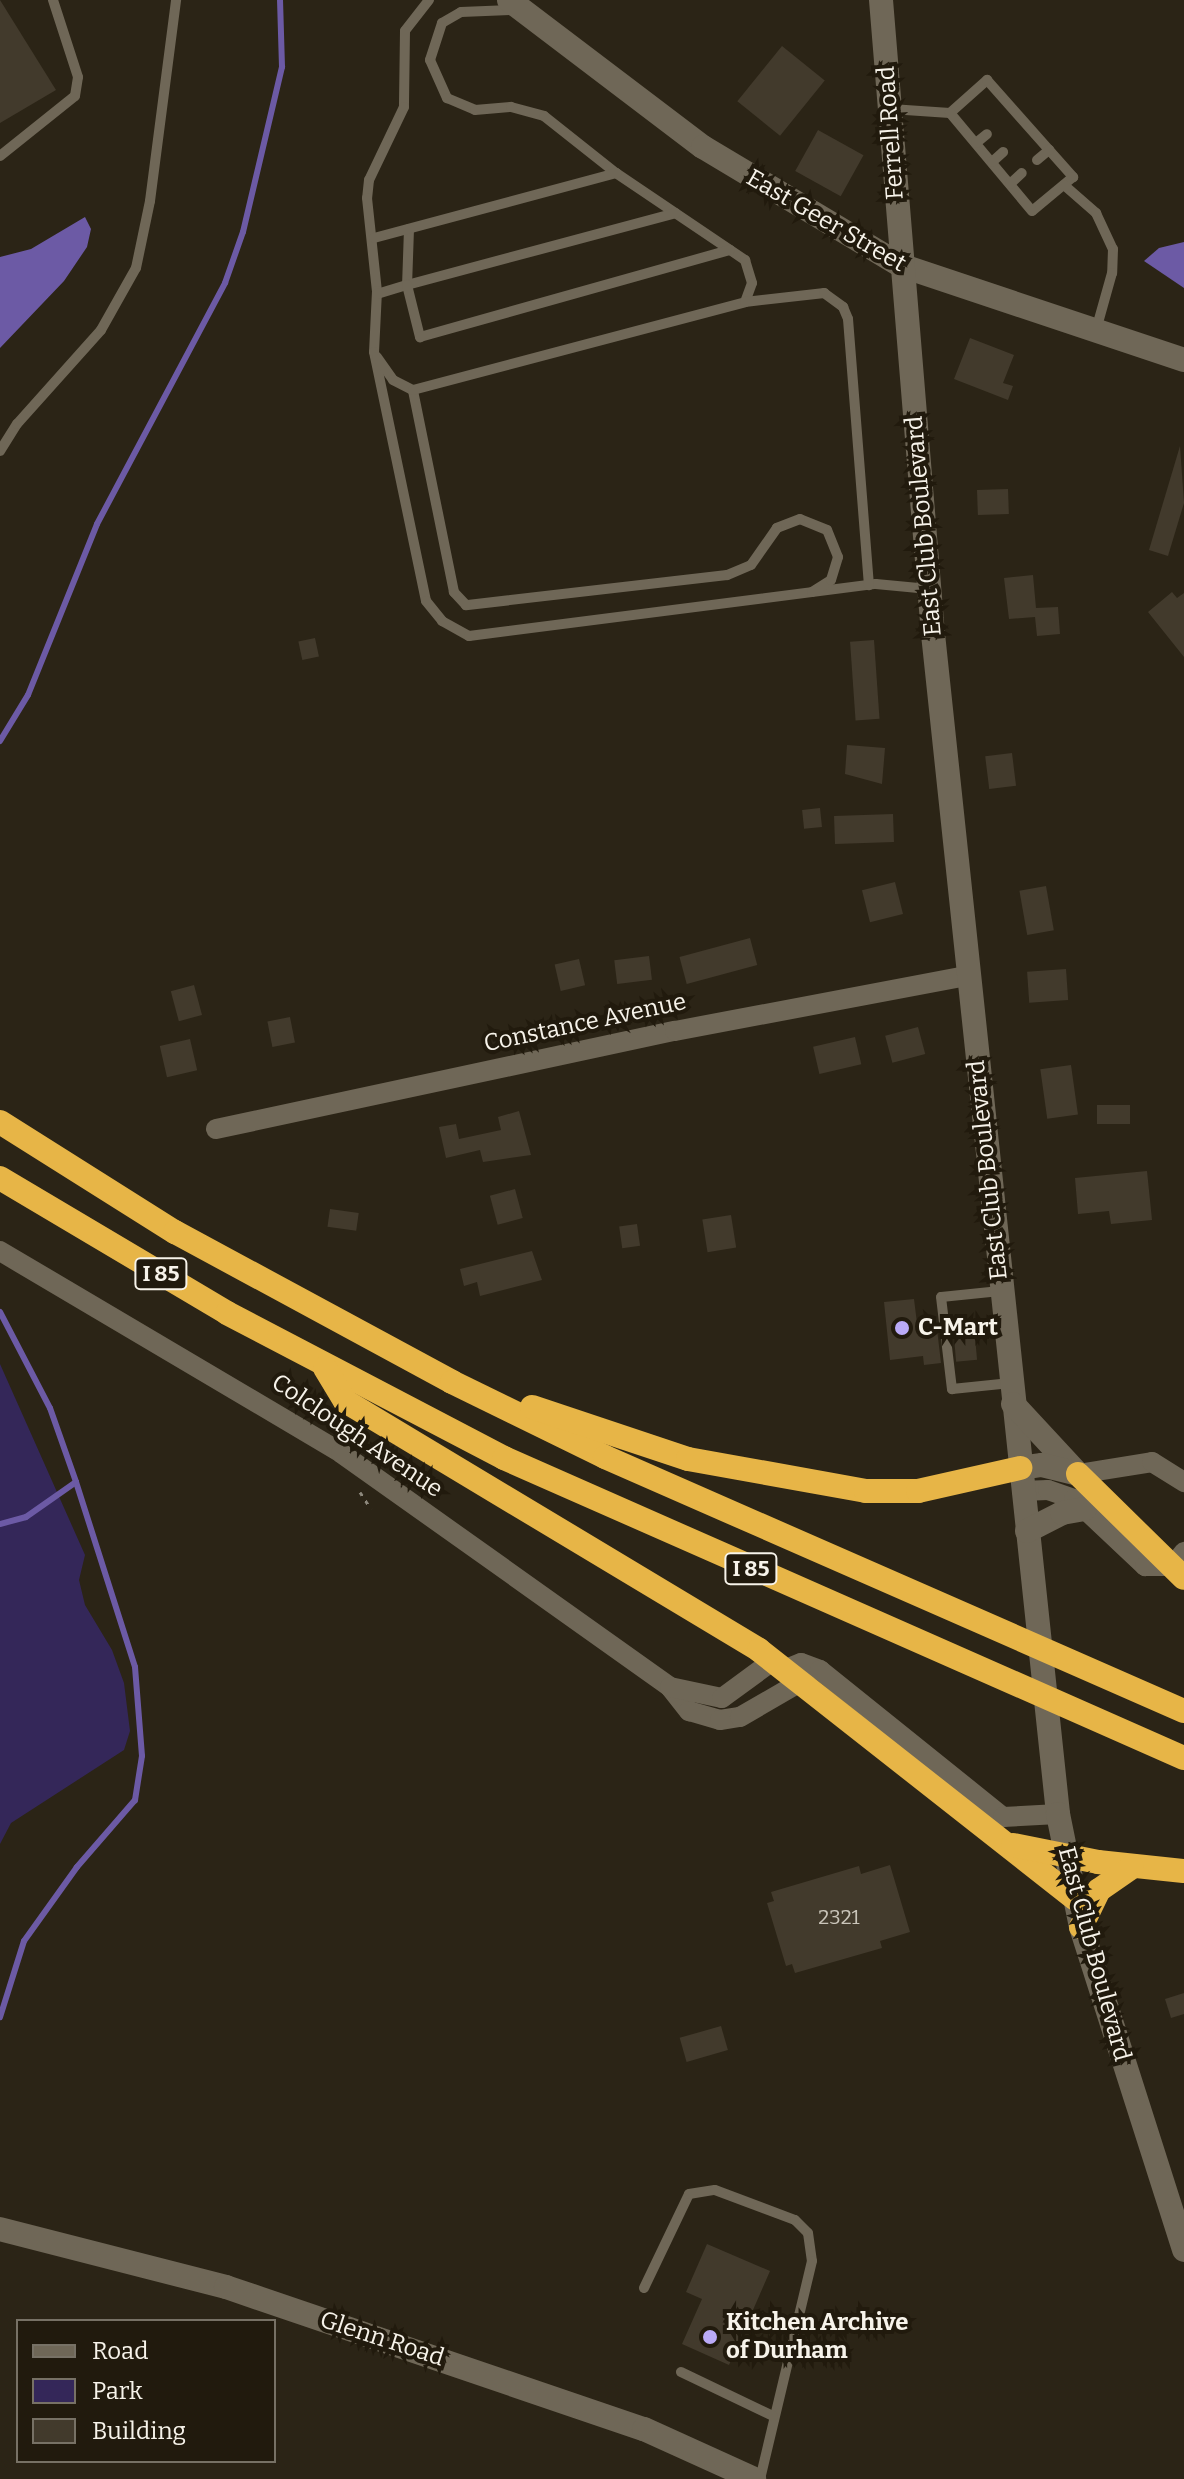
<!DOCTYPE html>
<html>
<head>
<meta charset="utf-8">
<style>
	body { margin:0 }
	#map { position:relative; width:1184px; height:2479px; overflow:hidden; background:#2b2416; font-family:Bitter,serif }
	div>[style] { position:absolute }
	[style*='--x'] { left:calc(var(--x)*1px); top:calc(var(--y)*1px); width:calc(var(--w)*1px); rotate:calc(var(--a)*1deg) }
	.green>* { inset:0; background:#342759 }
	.water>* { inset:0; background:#6c5aa5 }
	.stream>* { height:6px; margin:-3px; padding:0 3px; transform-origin:3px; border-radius:3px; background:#6c5aa5 }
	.building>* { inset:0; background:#423a2c; transform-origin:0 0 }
	.path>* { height:3px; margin-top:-1.5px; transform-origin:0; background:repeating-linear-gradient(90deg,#8d887c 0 4px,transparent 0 10px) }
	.lane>* { height:10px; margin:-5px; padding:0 5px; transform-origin:5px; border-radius:5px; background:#6f6757 }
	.street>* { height:20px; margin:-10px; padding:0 10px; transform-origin:10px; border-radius:10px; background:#6f6757 }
	.secondary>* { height:24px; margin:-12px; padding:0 12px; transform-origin:12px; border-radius:12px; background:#6f6757 }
	.highway>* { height:24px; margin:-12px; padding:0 12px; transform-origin:12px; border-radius:12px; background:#e7b547 }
	.dots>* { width:22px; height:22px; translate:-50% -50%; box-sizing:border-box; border:4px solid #211a0d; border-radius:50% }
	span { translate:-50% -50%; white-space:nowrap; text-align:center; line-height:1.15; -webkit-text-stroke:8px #211a0d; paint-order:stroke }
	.number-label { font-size:20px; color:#cac5ba }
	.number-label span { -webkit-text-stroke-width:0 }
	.shield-label span { padding:2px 6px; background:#211a0d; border:2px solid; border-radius:6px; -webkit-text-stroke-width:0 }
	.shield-label { font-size:22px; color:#f7f3ea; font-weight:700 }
	.street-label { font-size:24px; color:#f7f3ea }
	.poi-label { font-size:24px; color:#f7f3ea; font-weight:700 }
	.left { translate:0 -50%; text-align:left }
	.legend { position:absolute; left:16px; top:2319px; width:260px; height:144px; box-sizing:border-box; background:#211a0d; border:2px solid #777165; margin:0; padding:10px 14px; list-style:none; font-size:24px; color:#f7f3ea }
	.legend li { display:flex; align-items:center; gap:16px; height:40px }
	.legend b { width:40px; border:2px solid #777165 }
</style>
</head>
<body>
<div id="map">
	<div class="green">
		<i style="clip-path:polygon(0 1364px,85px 1555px,79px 1580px,85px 1605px,112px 1650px,124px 1683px,130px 1731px,124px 1750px,11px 1823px,0 1844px)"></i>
	</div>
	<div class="water">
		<i style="clip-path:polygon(85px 217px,91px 229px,87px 247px,64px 281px,0 348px,0 257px,31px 249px)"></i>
		<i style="clip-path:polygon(1184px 242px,1184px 288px,1144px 261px,1159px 248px)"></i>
	</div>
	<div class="stream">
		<i style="--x:0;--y:741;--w:54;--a:-58.7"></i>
		<i style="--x:28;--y:695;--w:184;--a:-68"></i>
		<i style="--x:97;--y:524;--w:273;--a:-62"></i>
		<i style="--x:225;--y:283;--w:54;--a:-70.6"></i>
		<i style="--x:243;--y:232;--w:170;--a:-76.7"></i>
		<i style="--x:282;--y:67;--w:67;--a:-91.7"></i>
		<i style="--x:0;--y:1312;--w:108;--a:62.5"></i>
		<i style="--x:50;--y:1408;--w:78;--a:70.6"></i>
		<i style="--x:76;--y:1482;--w:194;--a:72.3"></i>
		<i style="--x:135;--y:1667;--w:89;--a:85.5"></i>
		<i style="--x:142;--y:1756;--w:45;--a:99"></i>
		<i style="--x:135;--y:1800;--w:89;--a:130.9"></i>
		<i style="--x:77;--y:1867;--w:91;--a:125.6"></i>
		<i style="--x:24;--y:1941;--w:80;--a:107.5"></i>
		<i style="--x:0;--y:1524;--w:27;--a:-15"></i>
		<i style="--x:26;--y:1517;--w:61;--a:-35"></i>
	</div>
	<div class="building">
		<i style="clip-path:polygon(0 0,56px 90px,0 123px)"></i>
		<i style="left:782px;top:46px;width:55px;height:71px;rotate:39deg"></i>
		<i style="left:818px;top:130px;width:52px;height:47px;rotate:29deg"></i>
		<i style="clip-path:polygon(970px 338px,1014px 355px,1003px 383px,1013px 386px,1008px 400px,954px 379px)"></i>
		<i style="clip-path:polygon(1180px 446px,1184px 503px,1168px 556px,1149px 550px)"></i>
		<i style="left:1008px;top:489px;width:25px;height:31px;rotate:88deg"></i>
		<i style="clip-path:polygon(1033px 575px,1036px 608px,1058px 607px,1060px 634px,1037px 636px,1035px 617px,1009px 619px,1004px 578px)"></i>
		<i style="clip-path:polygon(1172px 592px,1177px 598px,1184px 593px,1184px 657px,1148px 612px)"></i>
		<i style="left:315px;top:638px;width:19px;height:17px;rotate:78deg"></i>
		<i style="left:874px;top:640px;width:79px;height:24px;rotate:86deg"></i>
		<i style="clip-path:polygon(847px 745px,885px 748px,882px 784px,845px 774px)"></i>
		<i style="left:1012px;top:753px;width:33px;height:27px;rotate:83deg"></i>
		<i style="left:820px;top:808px;width:19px;height:18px;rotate:84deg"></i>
		<i style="left:893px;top:814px;width:28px;height:59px;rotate:88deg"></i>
		<i style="left:895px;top:882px;width:33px;height:34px;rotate:76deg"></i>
		<i style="left:1046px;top:886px;width:45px;height:27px;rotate:80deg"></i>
		<i style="left:750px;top:938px;width:28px;height:73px;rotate:75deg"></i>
		<i style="left:649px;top:956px;width:24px;height:35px;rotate:83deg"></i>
		<i style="left:579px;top:959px;width:27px;height:25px;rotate:77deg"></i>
		<i style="left:1066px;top:969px;width:31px;height:39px;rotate:86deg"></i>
		<i style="left:194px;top:985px;width:31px;height:24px;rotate:75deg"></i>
		<i style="left:290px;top:1017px;width:26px;height:23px;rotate:79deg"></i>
		<i style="left:918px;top:1027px;width:28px;height:34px;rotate:75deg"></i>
		<i style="left:855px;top:1037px;width:28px;height:43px;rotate:77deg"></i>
		<i style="left:190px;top:1039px;width:32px;height:31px;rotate:77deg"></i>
		<i style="left:1071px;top:1065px;width:50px;height:31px;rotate:82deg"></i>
		<i style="left:1097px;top:1105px;width:33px;height:19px"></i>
		<i style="clip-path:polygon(519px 1111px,531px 1155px,483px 1162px,480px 1150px,446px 1158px,439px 1127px,456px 1124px,459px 1139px,501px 1130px,498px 1117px)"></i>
		<i style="clip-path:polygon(1147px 1171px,1152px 1220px,1111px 1224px,1109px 1211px,1078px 1214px,1075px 1178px)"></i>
		<i style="left:515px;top:1189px;width:30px;height:26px;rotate:75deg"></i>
		<i style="left:330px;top:1209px;width:29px;height:18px;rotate:8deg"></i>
		<i style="left:731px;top:1215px;width:33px;height:29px;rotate:81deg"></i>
		<i style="left:637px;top:1224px;width:22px;height:18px;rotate:82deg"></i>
		<i style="clip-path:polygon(532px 1251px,542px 1280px,480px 1296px,477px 1282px,464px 1286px,460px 1269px)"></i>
		<i style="clip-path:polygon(914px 1299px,918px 1331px,937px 1329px,941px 1363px,924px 1365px,923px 1356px,890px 1360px,884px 1302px)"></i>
		<i style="left:974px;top:1325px;width:35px;height:21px;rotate:85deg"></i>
		<i style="clip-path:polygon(890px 1865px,910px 1932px,880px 1941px,882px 1948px,795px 1973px,792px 1964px,786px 1966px,767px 1903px,774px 1901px,771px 1892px,859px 1866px,861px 1874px)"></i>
		<i style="clip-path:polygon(1184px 1993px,1184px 2014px,1171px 2018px,1165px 1999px)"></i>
		<i style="left:721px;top:2026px;width:25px;height:43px;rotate:74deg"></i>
		<i style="clip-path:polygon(707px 2244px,770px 2271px,729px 2365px,682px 2344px,702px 2299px,686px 2292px)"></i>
	</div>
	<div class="path">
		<i style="--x:360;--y:1492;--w:20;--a:57"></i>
	</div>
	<div class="lane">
		<i style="--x:429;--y:0;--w:39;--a:128"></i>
		<i style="--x:405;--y:31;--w:76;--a:90.8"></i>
		<i style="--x:404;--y:107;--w:81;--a:115.6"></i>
		<i style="--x:369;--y:180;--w:18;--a:96"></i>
		<i style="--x:367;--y:198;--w:94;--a:83.9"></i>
		<i style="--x:377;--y:291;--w:61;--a:92.8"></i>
		<i style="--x:374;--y:352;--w:254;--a:78.2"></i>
		<i style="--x:426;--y:601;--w:26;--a:51"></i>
		<i style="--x:442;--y:621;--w:31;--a:29"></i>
		<i style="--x:469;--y:636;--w:410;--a:-7.3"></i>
		<i style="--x:876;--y:584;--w:53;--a:5.4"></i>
		<i style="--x:513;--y:10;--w:52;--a:177.8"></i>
		<i style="--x:461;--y:12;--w:22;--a:150"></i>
		<i style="--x:442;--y:23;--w:39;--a:108"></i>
		<i style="--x:430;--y:60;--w:42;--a:65.9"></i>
		<i style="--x:447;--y:98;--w:30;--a:23"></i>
		<i style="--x:475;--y:110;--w:36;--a:-5"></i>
		<i style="--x:511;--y:107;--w:34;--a:15"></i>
		<i style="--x:544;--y:116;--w:92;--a:38.4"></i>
		<i style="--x:616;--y:173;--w:156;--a:34"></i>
		<i style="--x:745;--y:260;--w:24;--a:73"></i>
		<i style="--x:752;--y:283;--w:20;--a:110"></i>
		<i style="--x:891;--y:109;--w:59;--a:3.9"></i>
		<i style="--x:950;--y:113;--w:50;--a:-41.7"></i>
		<i style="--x:987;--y:80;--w:130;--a:48.4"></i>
		<i style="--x:1073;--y:177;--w:53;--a:140.3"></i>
		<i style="--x:1032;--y:211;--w:128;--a:-129.9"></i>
		<i style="--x:976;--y:143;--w:14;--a:-39"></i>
		<i style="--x:0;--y:156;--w:96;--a:-38.7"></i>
		<i style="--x:75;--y:96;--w:19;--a:-81"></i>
		<i style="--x:78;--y:77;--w:81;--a:-108"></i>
		<i style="--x:1037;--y:160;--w:16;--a:-40"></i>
		<i style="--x:992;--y:162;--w:15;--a:-42"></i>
		<i style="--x:1010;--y:184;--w:16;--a:-43"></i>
		<i style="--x:1064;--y:185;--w:43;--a:41.2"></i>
		<i style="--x:1096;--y:213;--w:40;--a:65"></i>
		<i style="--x:1113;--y:249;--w:24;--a:92"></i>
		<i style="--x:1112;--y:273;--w:59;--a:105.7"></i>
		<i style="--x:409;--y:229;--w:56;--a:92"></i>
		<i style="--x:407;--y:285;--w:278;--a:-15"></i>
		<i style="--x:374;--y:238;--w:251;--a:-15"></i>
		<i style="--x:377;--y:294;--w:31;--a:-17"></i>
		<i style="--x:407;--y:285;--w:54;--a:76"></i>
		<i style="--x:420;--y:337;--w:322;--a:-15.7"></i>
		<i style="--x:377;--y:357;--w:28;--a:55"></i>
		<i style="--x:393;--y:380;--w:22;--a:27"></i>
		<i style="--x:0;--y:451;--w:32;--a:-58"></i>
		<i style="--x:17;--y:424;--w:126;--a:-48.2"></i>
		<i style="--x:101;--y:330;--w:71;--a:-60.6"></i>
		<i style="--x:136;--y:268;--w:68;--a:-78.2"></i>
		<i style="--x:150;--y:201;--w:203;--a:-82.6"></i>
		<i style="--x:812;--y:592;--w:22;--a:-32"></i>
		<i style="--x:831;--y:580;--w:24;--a:-73"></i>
		<i style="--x:838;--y:557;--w:29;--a:-112"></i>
		<i style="--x:827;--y:530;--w:29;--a:-158"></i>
		<i style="--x:800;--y:519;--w:25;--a:159"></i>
		<i style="--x:777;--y:528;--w:45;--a:125.1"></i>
		<i style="--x:751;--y:565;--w:26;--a:157"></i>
		<i style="--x:727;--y:575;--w:263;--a:173.4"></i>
		<i style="--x:466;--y:605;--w:18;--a:-133"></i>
		<i style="--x:454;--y:592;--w:206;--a:-101.5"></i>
		<i style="--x:413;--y:390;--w:343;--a:-14.8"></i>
		<i style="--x:745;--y:302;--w:80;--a:-6.5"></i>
		<i style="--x:824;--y:293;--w:24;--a:36"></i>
		<i style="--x:843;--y:307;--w:13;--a:67"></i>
		<i style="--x:848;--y:319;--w:267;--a:85.5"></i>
		<i style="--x:1000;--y:1291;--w:59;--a:174.2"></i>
		<i style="--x:941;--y:1297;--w:93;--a:83.2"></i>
		<i style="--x:952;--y:1389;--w:59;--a:-5.8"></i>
		<i style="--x:644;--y:2288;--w:104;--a:-64.4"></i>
		<i style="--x:689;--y:2194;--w:26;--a:-9"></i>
		<i style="--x:715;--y:2190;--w:85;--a:20.6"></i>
		<i style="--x:795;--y:2220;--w:18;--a:45"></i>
		<i style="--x:808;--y:2233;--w:28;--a:82"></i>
		<i style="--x:812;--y:2261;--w:224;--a:103.4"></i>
		<i style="--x:681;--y:2372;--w:102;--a:25.6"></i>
	</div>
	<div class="street">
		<i style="--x:216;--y:1129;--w:469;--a:-12.1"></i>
		<i style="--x:675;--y:1031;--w:297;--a:-10.7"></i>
		<i style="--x:0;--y:1251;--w:396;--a:30.6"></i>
		<i style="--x:341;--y:1453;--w:404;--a:35.4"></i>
		<i style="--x:670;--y:1687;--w:31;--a:52"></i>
		<i style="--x:689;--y:1711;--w:32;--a:16"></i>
		<i style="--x:720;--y:1720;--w:20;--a:-9"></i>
		<i style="--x:740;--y:1717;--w:72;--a:-30.1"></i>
		<i style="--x:1078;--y:1474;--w:75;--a:-9.2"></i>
		<i style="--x:1152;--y:1462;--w:38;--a:32"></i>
		<i style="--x:1022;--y:1491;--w:26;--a:-2"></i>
		<i style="--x:1048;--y:1490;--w:28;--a:19"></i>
		<i style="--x:1074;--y:1499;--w:98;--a:43.3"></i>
		<i style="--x:1145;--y:1566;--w:28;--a:0"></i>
		<i style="--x:1173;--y:1566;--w:18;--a:-52"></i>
		<i style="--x:786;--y:1669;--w:16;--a:-22"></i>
		<i style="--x:801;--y:1663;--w:20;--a:20"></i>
		<i style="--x:820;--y:1670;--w:235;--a:38.8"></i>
		<i style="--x:1003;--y:1817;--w:55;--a:-3.1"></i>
		<i style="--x:670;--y:1687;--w:53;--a:11.9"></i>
		<i style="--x:722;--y:1698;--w:64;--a:-36.2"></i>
	</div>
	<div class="secondary">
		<i style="--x:509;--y:0;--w:243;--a:37.2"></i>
		<i style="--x:703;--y:147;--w:230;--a:30.9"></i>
		<i style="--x:900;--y:265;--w:299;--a:18.5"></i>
		<i style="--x:881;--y:0;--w:636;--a:85.31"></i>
		<i style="--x:933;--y:634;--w:1187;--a:83.95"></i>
		<i style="--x:1058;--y:1814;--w:115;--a:78.5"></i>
		<i style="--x:1081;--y:1927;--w:339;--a:72.3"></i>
		<i style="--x:1013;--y:1404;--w:96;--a:47.1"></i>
		<i style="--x:1020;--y:1468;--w:22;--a:-8"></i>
		<i style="--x:1042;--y:1465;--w:37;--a:14"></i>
		<i style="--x:1027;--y:1531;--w:39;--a:-27"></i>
		<i style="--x:1062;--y:1513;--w:23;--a:-10"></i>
		<i style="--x:0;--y:2229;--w:233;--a:14.4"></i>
		<i style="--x:226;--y:2287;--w:441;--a:18.8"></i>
		<i style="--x:644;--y:2429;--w:121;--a:24.4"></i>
	</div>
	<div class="highway">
		<i style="--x:0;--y:1122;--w:207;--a:32.2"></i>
		<i style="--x:175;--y:1232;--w:315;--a:28.4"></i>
		<i style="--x:452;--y:1382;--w:170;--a:26.1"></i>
		<i style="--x:605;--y:1457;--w:632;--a:23.69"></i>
		<i style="--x:0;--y:1178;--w:264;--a:30.7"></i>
		<i style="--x:227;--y:1313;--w:313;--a:27.6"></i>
		<i style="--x:504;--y:1458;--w:743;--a:23.81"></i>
		<i style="--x:325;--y:1368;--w:39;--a:59"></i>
		<i style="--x:345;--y:1401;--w:483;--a:31"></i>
		<i style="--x:759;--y:1650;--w:402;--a:38.2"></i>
		<i style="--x:532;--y:1407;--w:164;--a:18.4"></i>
		<i style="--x:688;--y:1459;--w:181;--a:10.2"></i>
		<i style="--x:866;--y:1491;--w:52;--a:0"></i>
		<i style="--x:918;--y:1491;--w:105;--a:-12.7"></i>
		<i style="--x:1078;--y:1474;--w:148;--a:44.5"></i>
		<i style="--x:1013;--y:1845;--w:87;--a:11.3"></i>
		<i style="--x:1098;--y:1862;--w:86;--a:6"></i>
		<i style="--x:1081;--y:1927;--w:41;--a:-64.1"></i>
		<i style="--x:1099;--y:1890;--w:40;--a:-34.9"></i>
	</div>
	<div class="dots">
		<i style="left:902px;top:1328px;background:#baaaf7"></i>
		<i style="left:710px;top:2337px;background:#baaaf7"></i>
	</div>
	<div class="number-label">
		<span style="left:839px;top:1917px">2321</span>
	</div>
	<div class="shield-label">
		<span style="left:161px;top:1274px">I 85</span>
		<span style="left:751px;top:1569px">I 85</span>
	</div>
	<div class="street-label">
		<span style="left:891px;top:133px;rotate:-94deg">Ferrell Road</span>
		<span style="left:826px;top:221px;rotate:30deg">East Geer Street</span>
		<span style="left:924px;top:526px;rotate:-95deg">East Club Boulevard</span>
		<span style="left:585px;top:1023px;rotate:-12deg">Constance Avenue</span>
		<span style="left:988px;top:1170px;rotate:-96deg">East Club Boulevard</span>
		<span style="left:357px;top:1436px;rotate:34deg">Colclough Avenue</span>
		<span style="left:1094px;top:1954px;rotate:75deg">East Club Boulevard</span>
		<span style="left:382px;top:2339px;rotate:18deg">Glenn Road</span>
	</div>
	<div class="poi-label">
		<span class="left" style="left:918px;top:1328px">C-Mart</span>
		<span class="left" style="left:726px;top:2337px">Kitchen Archive<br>of Durham</span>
	</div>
	<ul class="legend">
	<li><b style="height:10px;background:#6f6757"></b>Road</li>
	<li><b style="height:22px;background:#342759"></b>Park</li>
	<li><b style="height:22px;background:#423a2c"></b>Building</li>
	</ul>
</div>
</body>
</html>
